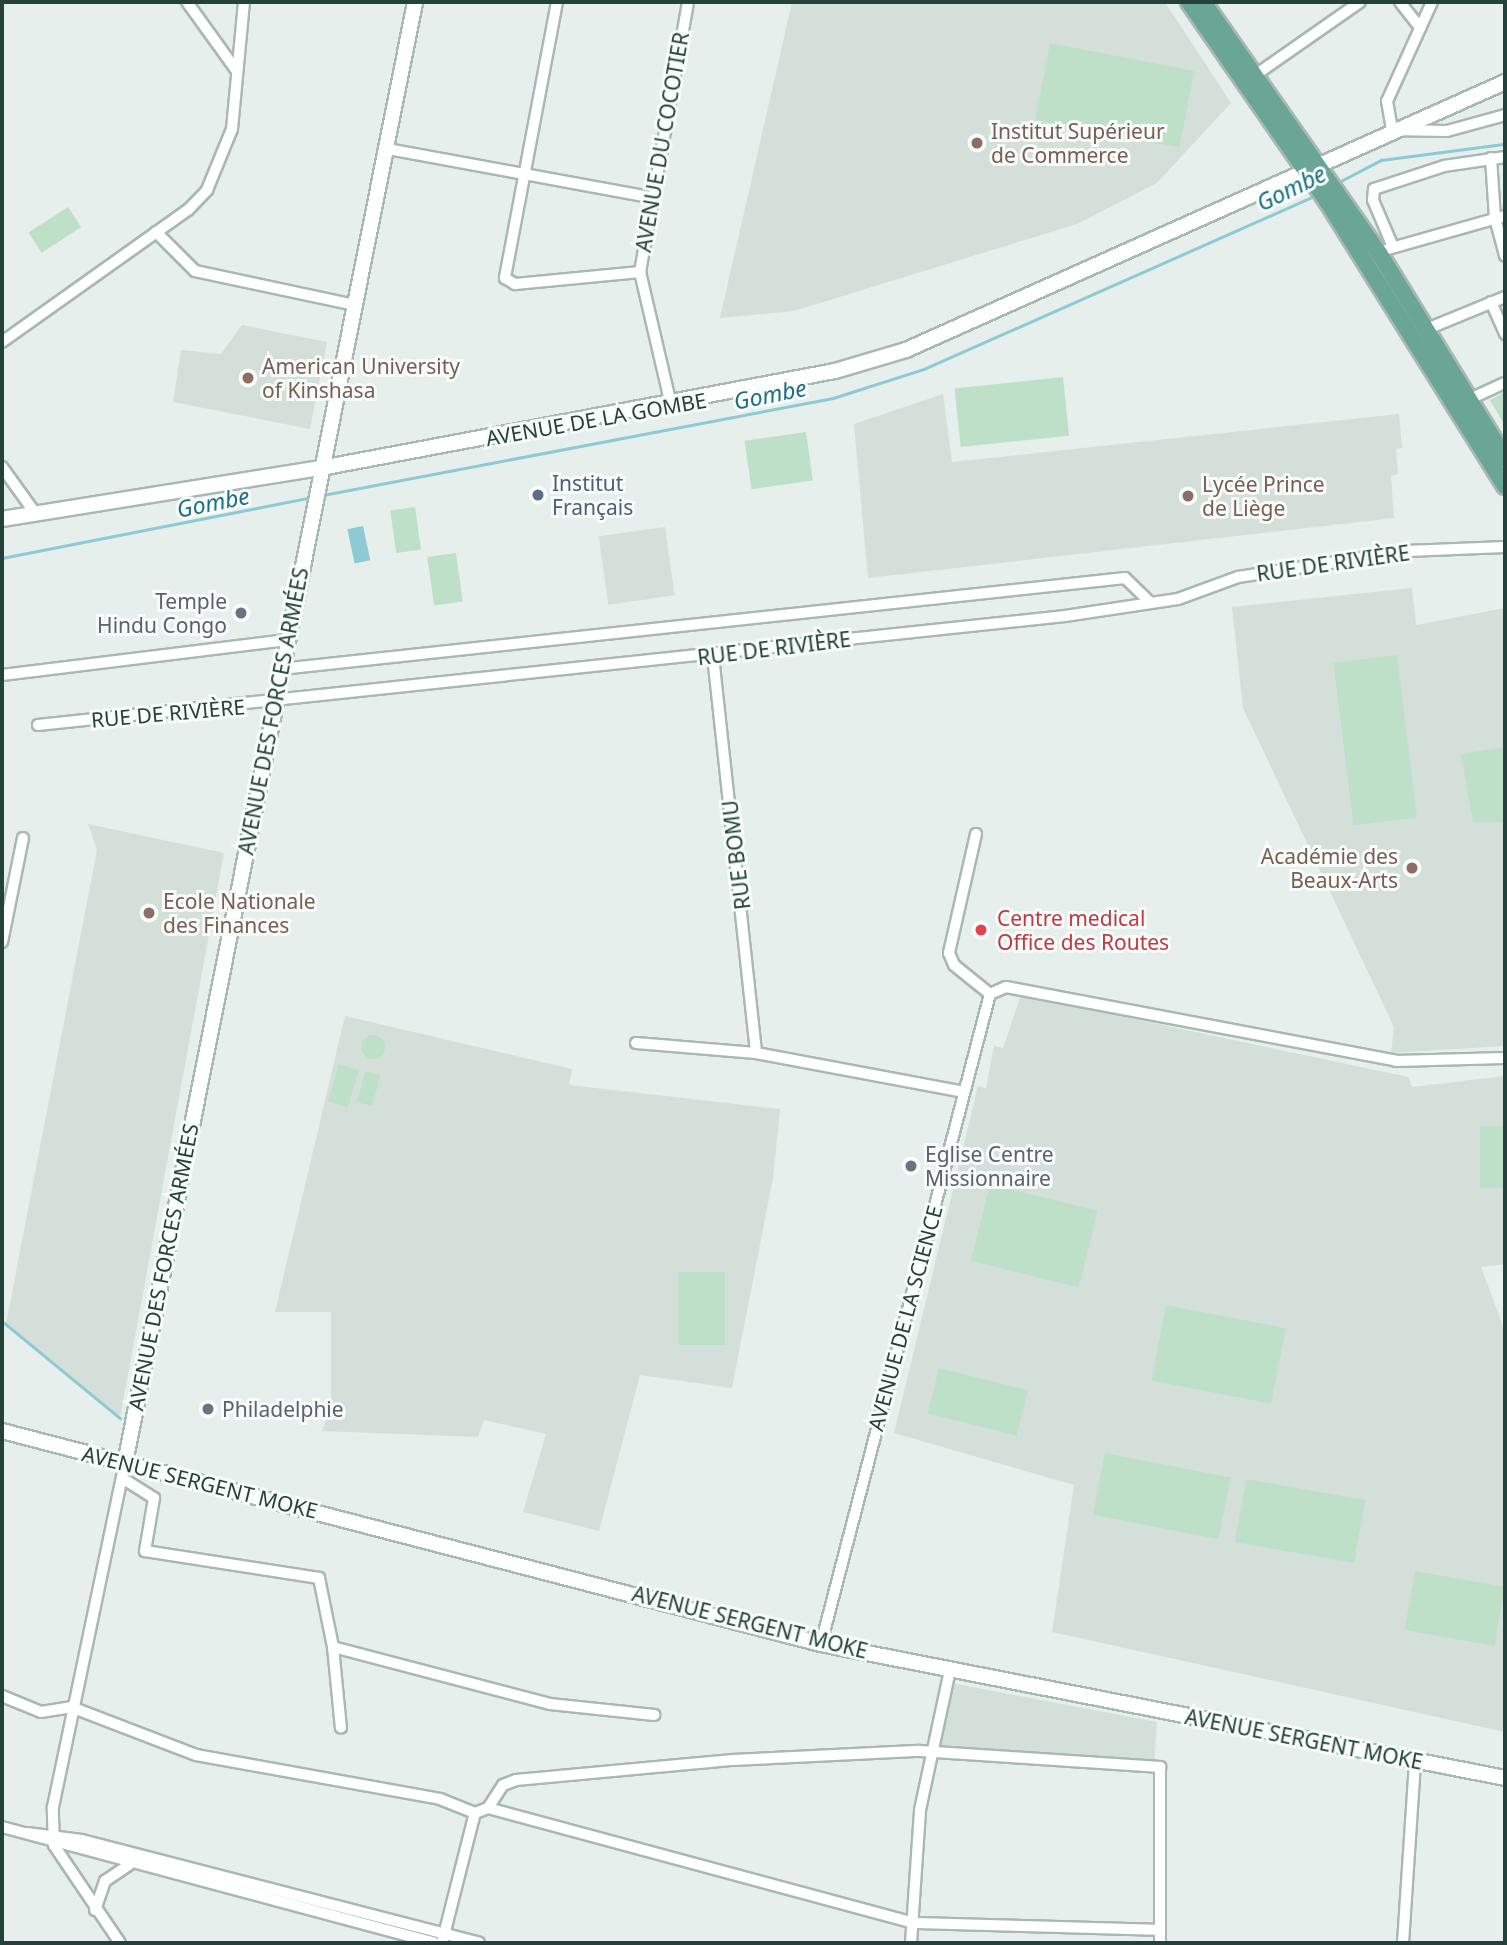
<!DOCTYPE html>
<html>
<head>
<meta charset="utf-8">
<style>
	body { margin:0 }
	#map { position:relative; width:1507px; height:1945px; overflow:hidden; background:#e6efeb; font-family:"Noto Sans",sans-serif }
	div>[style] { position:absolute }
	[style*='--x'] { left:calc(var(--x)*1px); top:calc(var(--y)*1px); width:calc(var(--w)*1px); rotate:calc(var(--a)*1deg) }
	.built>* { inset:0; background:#d4dfda; transform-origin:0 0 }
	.green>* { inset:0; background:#bfe0c8; transform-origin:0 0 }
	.round { border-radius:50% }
	.water>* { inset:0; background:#8ec9d4; transform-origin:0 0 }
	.stream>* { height:2.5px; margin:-1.25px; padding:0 1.25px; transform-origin:1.25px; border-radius:1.25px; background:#8ec9d4 }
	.roads { filter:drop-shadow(2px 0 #a8b8b2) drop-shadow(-2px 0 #a8b8b2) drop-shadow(0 2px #a8b8b2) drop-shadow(0 -2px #a8b8b2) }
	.street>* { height:10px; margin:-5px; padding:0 5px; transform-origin:5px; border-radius:5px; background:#fff }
	.secondary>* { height:14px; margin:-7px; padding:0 7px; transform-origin:7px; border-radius:7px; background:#fff }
	.primary>* { height:16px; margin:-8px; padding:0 8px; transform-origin:8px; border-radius:8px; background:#6aa596 }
	.dots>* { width:19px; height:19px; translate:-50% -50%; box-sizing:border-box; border:4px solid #f7fbf9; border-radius:50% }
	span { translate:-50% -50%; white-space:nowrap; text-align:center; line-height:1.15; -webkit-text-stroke:6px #f7fbf9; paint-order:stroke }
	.education-label { font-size:21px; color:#785e54 }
	.left { translate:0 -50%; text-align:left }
	.right { translate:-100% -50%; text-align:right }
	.street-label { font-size:21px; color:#24423a }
	.service-label { font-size:21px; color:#4e5e75 }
	.worship-label { font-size:21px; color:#5b616d }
	.health-label { font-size:21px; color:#be3a42 }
	.water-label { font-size:23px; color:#1c6f80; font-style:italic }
	.frame { position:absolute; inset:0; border:4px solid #24423a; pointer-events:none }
</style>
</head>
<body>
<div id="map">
	<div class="built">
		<i style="clip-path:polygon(792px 2px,1165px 2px,1231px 103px,1157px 183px,1077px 224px,794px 311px,720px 318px)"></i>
		<i style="clip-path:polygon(242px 325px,327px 342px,310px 429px,173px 402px,181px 350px,221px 354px)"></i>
		<i style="clip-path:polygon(943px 394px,952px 462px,1399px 414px,1402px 448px,1396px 449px,1398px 474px,1391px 476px,1394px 518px,868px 578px,854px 424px)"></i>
		<i style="left:665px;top:527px;width:69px;height:67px;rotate:82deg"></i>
		<i style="clip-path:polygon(1412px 588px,1416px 625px,1505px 608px,1505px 1046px,1391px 1053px,1394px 1027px,1243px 708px,1232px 607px)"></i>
		<i style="clip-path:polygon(88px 824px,224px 853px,120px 1418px,6px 1324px,97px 850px)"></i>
		<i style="clip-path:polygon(1021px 995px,1408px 1077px,1412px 1087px,1505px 1076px,1505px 1264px,1481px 1267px,1505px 1331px,1505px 1732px,1052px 1632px,1074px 1485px,894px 1433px,978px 1086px,986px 1088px,994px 1046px,1003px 1048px)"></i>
		<i style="clip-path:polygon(345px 1016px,572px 1069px,569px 1085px,780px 1109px,773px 1178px,732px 1388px,640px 1375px,599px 1531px,523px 1512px,546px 1434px,484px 1420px,478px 1437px,322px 1431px,331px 1407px,331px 1312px,275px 1312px)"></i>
		<i style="clip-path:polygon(951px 1683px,1157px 1722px,1154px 1766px,935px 1748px)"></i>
	</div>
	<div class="green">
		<i style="left:1050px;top:43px;width:147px;height:78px;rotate:11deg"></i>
		<i style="left:68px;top:207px;width:24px;height:47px;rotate:57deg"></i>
		<i style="left:1063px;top:377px;width:59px;height:109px;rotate:84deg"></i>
		<i style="clip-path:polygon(1505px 392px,1505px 426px,1490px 400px)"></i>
		<i style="left:806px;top:432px;width:49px;height:62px;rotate:82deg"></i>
		<i style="left:415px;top:507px;width:43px;height:25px;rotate:82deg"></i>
		<i style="left:456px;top:553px;width:49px;height:29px;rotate:82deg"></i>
		<i style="left:1397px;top:655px;width:164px;height:64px;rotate:83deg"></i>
		<i style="clip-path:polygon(1505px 747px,1505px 822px,1473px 822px,1461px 754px)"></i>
		<i class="round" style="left:361px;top:1035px;width:24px;height:24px"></i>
		<i style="left:339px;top:1064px;width:21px;height:39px;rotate:17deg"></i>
		<i style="left:365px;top:1071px;width:16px;height:32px;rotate:15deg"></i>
		<i style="left:1505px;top:1126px;width:62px;height:25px;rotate:90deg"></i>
		<i style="left:990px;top:1184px;width:111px;height:79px;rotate:14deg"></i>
		<i style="left:678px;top:1272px;width:47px;height:73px"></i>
		<i style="left:1166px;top:1305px;width:122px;height:77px;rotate:11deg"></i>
		<i style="left:939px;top:1368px;width:92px;height:47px;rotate:14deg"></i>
		<i style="left:1105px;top:1453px;width:128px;height:63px;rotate:11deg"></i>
		<i style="left:1246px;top:1479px;width:121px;height:64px;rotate:10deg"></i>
		<i style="left:1415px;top:1571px;width:91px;height:60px;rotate:10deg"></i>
	</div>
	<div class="water">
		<i style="left:363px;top:526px;width:35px;height:16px;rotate:78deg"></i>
	</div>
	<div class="stream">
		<i style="--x:1337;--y:183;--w:50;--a:-27.6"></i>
		<i style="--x:1381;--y:160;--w:125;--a:-7.4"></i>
		<i style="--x:323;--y:495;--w:519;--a:-10.77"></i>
		<i style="--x:833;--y:398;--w:96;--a:-17.7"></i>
		<i style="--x:924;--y:369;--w:429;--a:-23.9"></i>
		<i style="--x:2;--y:558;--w:317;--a:-11.1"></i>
		<i style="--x:2;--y:1321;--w:153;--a:39.4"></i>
	</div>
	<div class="roads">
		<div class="street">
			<i style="--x:187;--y:2;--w:84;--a:54.2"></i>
			<i style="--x:557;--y:2;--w:281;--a:100.7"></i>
			<i style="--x:505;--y:278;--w:12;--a:31"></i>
			<i style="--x:515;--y:284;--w:126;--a:-5.5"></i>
			<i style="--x:1400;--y:2;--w:33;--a:52"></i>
			<i style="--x:1432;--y:2;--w:109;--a:114.4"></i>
			<i style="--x:1387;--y:101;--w:29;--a:80"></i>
			<i style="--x:1392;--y:130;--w:55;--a:1"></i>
			<i style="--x:1447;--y:131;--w:60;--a:-15.4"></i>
			<i style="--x:1254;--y:76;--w:129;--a:-34.9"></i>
			<i style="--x:388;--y:149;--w:265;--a:10.4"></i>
			<i style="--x:1491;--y:158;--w:60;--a:86.2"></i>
			<i style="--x:1495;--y:218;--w:39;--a:75"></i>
			<i style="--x:156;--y:232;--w:55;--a:45"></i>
			<i style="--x:195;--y:271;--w:164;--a:12"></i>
			<i style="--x:1393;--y:247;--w:51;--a:-113.1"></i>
			<i style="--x:1373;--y:200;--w:11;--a:-85"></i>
			<i style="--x:1374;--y:189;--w:74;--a:-18.2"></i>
			<i style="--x:1444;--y:166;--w:62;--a:-8.4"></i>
			<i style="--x:1388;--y:249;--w:122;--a:-15.8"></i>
			<i style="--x:1491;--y:302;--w:35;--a:66"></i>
			<i style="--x:1427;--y:329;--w:84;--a:-22.3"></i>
			<i style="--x:2;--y:342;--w:228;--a:-35.4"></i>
			<i style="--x:188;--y:210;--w:28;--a:-46"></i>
			<i style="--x:207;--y:190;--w:66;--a:-67.7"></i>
			<i style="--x:232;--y:129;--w:128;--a:-84.6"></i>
			<i style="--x:1470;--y:399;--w:38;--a:-25"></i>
			<i style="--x:671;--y:405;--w:137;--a:-103.1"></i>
			<i style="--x:640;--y:272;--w:274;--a:-79.9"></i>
			<i style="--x:2;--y:467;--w:57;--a:54.3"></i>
			<i style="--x:713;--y:656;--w:399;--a:83.8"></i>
			<i style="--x:281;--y:669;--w:849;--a:-6.15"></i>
			<i style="--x:1125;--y:578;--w:36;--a:44"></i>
			<i style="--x:2;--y:675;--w:287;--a:-7"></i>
			<i style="--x:38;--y:725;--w:1033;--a:-6.06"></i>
			<i style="--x:1065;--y:616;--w:114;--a:-8.6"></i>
			<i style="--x:1178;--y:599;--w:64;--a:-20.1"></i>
			<i style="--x:1238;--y:577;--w:171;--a:-8.7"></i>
			<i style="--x:1407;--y:551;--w:98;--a:-2.3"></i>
			<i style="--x:976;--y:834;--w:122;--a:102.8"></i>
			<i style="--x:949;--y:953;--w:13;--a:67"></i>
			<i style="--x:954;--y:965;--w:46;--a:38.9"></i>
			<i style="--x:2;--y:942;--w:106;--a:-78.6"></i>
			<i style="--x:636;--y:1043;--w:120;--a:4.8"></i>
			<i style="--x:756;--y:1053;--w:212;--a:10.6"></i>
			<i style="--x:122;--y:1478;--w:38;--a:32"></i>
			<i style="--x:154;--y:1498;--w:54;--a:99.6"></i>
			<i style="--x:145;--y:1551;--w:176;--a:8.8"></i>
			<i style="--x:319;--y:1578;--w:70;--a:78.5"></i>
			<i style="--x:333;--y:1647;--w:224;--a:14.7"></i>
			<i style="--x:550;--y:1704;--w:105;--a:6"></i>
			<i style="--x:821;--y:1644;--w:672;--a:-75.43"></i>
			<i style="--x:990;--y:994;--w:17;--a:-24"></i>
			<i style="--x:1006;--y:987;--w:397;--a:10.7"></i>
			<i style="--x:1396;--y:1061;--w:109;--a:-1.6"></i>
			<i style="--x:333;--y:1647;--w:81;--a:84.4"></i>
			<i style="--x:2;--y:1696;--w:42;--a:22.3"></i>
			<i style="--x:41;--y:1712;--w:30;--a:-9"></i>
			<i style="--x:71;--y:1707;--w:134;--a:21"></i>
			<i style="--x:196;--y:1755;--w:248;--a:10.2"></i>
			<i style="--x:440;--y:1799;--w:38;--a:22"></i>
			<i style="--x:488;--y:1808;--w:27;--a:-57"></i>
			<i style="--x:503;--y:1785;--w:14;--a:-21"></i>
			<i style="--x:516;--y:1780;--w:218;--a:-5.3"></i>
			<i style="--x:733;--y:1760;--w:187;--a:-2.8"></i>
			<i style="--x:920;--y:1751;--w:241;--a:3.8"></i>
			<i style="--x:1160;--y:1767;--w:176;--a:90"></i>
			<i style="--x:2;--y:1827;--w:447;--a:15"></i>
			<i style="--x:27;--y:1833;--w:55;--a:7.3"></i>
			<i style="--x:82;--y:1840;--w:410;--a:14.5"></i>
			<i style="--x:95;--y:1910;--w:31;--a:-71"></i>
			<i style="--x:105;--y:1881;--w:29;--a:-34"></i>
			<i style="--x:120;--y:1943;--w:118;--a:-124"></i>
			<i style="--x:54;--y:1845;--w:38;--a:-92"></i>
			<i style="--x:53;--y:1807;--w:351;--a:-78.2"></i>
			<i style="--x:442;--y:1943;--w:134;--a:-75.8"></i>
			<i style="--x:475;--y:1813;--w:14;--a:-21"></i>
			<i style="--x:488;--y:1808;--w:440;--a:15.1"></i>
			<i style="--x:913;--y:1923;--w:247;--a:1.6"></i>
			<i style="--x:911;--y:1943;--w:133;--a:-86.1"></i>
			<i style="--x:920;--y:1810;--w:143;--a:-77.9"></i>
			<i style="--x:1403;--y:1943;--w:181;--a:-86.2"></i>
		</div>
		<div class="secondary">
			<i style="--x:2;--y:519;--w:323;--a:-9.1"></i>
			<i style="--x:321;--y:468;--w:523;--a:-10.69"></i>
			<i style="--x:835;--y:371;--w:74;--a:-16.5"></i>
			<i style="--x:906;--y:350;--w:656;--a:-24.1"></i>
			<i style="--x:2;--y:1431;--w:846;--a:14.58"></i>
			<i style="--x:821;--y:1644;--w:697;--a:11.08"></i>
			<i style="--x:125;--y:1463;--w:1490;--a:-78.77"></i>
		</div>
		<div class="primary">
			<i style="--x:1189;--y:2;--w:242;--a:55.3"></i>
			<i style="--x:1327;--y:201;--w:336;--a:58"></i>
			<i style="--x:1203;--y:2;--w:307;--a:55"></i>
			<i style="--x:1379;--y:253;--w:241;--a:58.4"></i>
		</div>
	</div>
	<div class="dots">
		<i style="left:977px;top:143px;background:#8d6e63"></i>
		<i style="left:248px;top:378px;background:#8d6e63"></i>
		<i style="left:538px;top:495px;background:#5c6f8a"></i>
		<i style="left:1188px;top:496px;background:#8d6e63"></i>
		<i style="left:241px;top:613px;background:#6b7280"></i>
		<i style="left:1412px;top:868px;background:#8d6e63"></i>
		<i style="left:149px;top:913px;background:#8d6e63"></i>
		<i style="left:981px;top:930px;background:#e0444e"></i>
		<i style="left:911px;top:1166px;background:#6b7280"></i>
		<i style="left:208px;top:1409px;background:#6b7280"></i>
	</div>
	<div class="education-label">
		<span class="left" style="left:991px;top:143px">Institut Supérieur<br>de Commerce</span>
		<span class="left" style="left:262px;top:378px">American University<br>of Kinshasa</span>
		<span class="left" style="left:1202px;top:496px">Lycée Prince<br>de Liège</span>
		<span class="right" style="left:1398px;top:868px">Académie des<br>Beaux-Arts</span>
		<span class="left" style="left:163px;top:913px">Ecole Nationale<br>des Finances</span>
	</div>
	<div class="street-label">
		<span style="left:662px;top:142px;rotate:-80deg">AVENUE DU COCOTIER</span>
		<span style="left:596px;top:419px;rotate:-10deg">AVENUE DE LA GOMBE</span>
		<span style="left:1333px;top:563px;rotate:-8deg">RUE DE RIVIÈRE</span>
		<span style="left:774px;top:648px;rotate:-7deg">RUE DE RIVIÈRE</span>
		<span style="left:273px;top:711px;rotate:-79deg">AVENUE DES FORCES ARMÉES</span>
		<span style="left:168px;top:713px;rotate:-5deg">RUE DE RIVIÈRE</span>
		<span style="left:736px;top:855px;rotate:-97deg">RUE BOMU</span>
		<span style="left:163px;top:1267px;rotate:-79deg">AVENUE DES FORCES ARMÉES</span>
		<span style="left:905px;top:1318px;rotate:-75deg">AVENUE DE LA SCIENCE</span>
		<span style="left:200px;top:1482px;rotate:14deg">AVENUE SERGENT MOKE</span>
		<span style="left:750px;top:1622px;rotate:14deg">AVENUE SERGENT MOKE</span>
		<span style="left:1304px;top:1739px;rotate:11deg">AVENUE SERGENT MOKE</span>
	</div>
	<div class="service-label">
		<span class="left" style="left:552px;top:495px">Institut<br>Français</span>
	</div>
	<div class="worship-label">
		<span class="right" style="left:227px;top:613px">Temple<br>Hindu Congo</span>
		<span class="left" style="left:925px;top:1166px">Eglise Centre<br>Missionnaire</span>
		<span class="left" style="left:222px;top:1409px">Philadelphie</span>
	</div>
	<div class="health-label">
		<span class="left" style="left:997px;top:930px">Centre medical<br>Office des Routes</span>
	</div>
	<div class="water-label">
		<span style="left:1291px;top:188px;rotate:-26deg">Gombe</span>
		<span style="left:770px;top:394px;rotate:-11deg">Gombe</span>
		<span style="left:213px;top:502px;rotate:-11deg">Gombe</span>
	</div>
	<div class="frame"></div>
</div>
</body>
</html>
